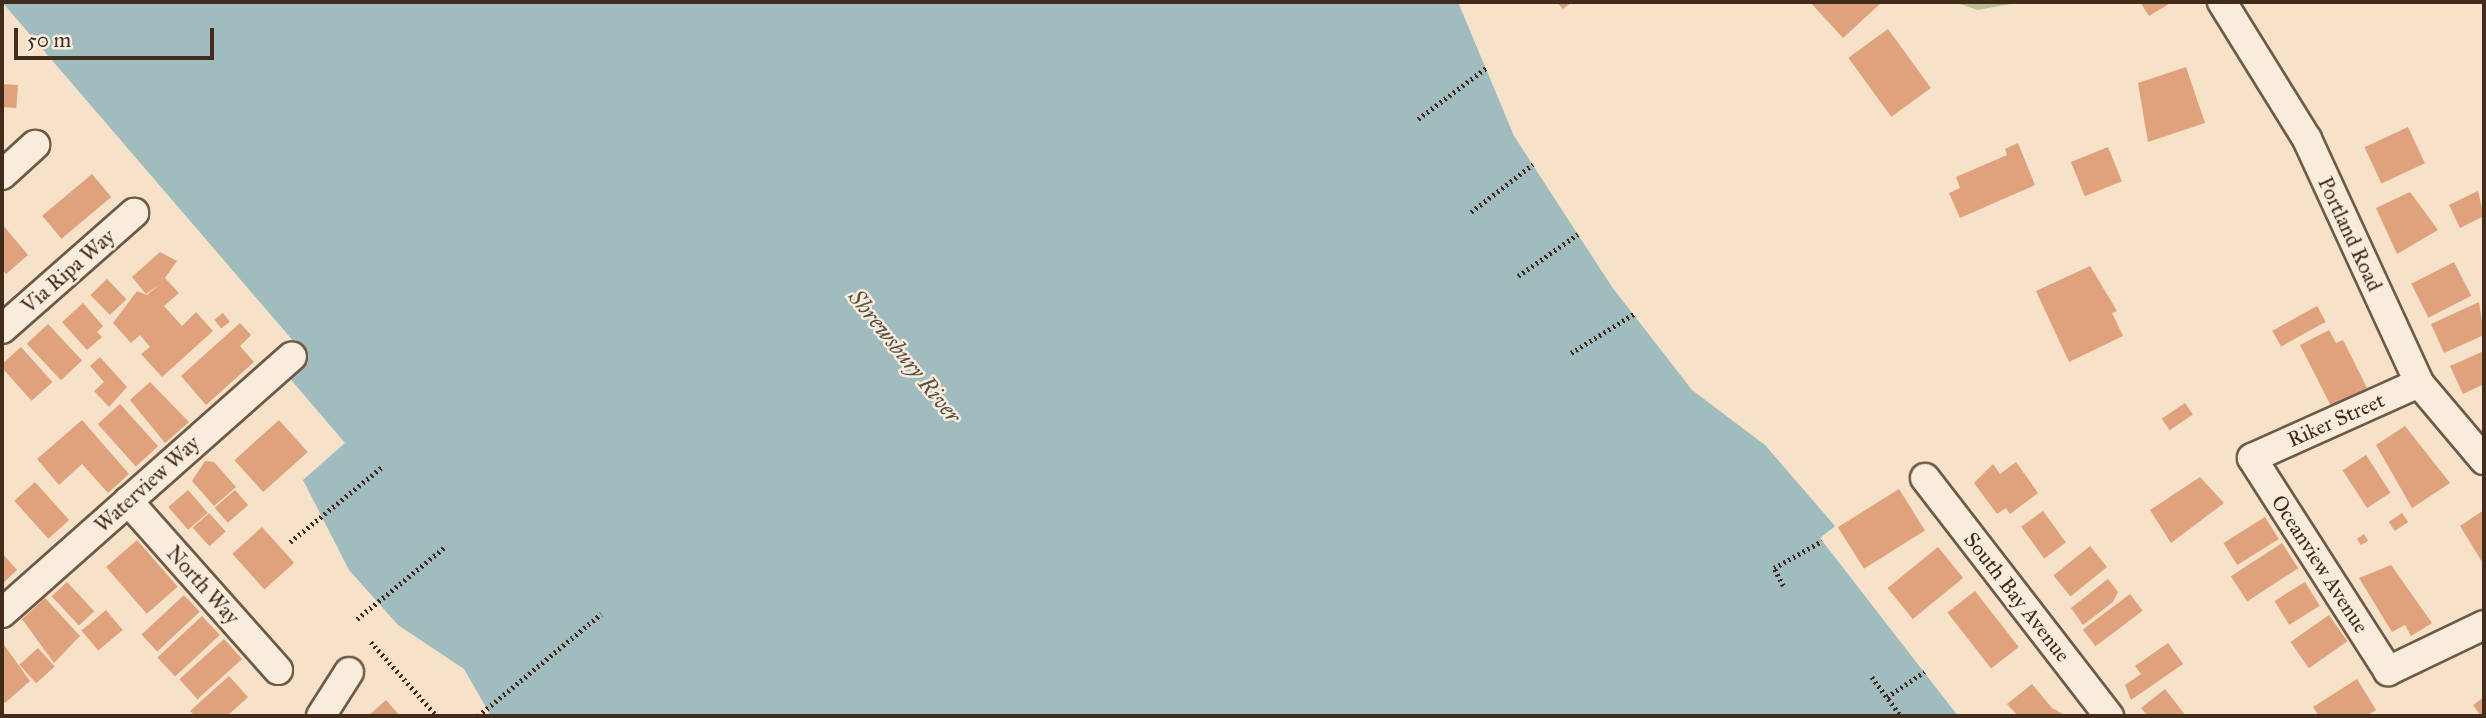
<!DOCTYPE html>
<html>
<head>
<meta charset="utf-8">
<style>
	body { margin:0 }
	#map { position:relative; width:2486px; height:718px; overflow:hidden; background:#f5e2c9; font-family:"IM FELL Great Primer",serif }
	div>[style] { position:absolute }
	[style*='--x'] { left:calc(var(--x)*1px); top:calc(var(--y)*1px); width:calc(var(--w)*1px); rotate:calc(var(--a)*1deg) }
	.green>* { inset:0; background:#bac498 }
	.water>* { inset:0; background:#a0bcbf }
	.building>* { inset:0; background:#dfa27c; transform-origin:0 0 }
	.path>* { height:4.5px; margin-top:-2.25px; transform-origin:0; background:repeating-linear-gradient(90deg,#412c1b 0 2px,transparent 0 5.5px) }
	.roads { filter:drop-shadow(2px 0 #6e5a46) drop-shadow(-2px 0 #6e5a46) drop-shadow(0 2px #6e5a46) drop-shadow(0 -2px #6e5a46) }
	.street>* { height:28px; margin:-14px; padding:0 14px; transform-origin:14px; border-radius:14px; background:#f8ecdc }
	span { translate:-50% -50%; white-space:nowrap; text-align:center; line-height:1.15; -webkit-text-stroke:5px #f8ecdc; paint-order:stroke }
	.street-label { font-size:21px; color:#412c1b }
	.water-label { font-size:23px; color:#595044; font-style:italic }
	.frame { position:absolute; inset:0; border:4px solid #412c1b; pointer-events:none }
	.scale { position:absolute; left:14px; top:28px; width:200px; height:32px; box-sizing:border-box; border:4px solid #412c1b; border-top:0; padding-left:9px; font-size:21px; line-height:24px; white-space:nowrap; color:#412c1b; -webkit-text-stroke:5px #f8ecdc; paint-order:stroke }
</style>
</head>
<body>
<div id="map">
	<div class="green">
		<i style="clip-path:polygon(1954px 2px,2021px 2px,1978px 10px)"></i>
	</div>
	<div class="water">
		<i style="clip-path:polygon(2px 2px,1458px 2px,1514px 136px,1612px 287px,1692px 390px,1765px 445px,1835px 526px,1820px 538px,1958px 716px,491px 716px,464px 669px,398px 625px,349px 570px,303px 480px,345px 443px,287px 375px,307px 357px)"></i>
	</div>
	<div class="building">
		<i style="clip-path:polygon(1557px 2px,1572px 2px,1563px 9px)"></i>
		<i style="clip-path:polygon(1810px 2px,1882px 2px,1843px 38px)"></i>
		<i style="clip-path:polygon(2140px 2px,2172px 2px,2149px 16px)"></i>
		<i style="left:1888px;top:29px;width:73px;height:49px;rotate:54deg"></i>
		<i style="clip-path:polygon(2186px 67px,2205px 123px,2148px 142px,2138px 83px)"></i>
		<i style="left:2px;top:84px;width:16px;height:23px;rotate:4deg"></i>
		<i style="left:2408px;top:127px;width:40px;height:48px;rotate:65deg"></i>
		<i style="clip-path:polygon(2018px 143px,2035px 185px,1960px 218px,1949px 193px,1960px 188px,1956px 177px,2007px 155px,2005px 149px)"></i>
		<i style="left:2108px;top:147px;width:37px;height:40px;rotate:68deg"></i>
		<i style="left:92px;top:174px;width:30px;height:65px;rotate:50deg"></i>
		<i style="clip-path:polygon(2478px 191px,2484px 216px,2460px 228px,2449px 205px)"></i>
		<i style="clip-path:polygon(2410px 192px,2438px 230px,2397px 254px,2376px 208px)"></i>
		<i style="clip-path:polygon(2px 224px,28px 255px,6px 274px,2px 269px)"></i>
		<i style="clip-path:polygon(160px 252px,177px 261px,165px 278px,179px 293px,164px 306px,182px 326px,196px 312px,213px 331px,162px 377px,141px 354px,150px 347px,140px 335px,131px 343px,113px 323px,137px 291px,147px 295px,160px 284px,146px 294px,132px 277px)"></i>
		<i style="left:2454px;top:262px;width:38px;height:48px;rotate:63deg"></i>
		<i style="clip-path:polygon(2090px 266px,2117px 311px,2112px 313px,2123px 336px,2069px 362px,2036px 291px)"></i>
		<i style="left:107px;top:279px;width:28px;height:23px;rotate:46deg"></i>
		<i style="clip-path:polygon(2479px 302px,2484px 335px,2444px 353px,2431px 324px)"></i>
		<i style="clip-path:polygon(83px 303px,103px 326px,97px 332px,102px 337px,87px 350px,62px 322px)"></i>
		<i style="left:2317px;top:306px;width:18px;height:51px;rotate:61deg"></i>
		<i style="left:223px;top:313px;width:11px;height:11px;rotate:52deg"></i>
		<i style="clip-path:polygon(240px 323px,251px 335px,240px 346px,254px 362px,206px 405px,181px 376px)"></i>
		<i style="left:48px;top:324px;width:50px;height:29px;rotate:47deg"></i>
		<i style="clip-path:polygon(2329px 330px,2336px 343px,2343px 340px,2367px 388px,2331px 406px,2300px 345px)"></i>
		<i style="left:21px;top:347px;width:47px;height:28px;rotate:48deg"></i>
		<i style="clip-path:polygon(2484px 351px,2484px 384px,2463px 394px,2450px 366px)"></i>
		<i style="clip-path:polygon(100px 357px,127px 387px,109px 407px,94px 391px,104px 382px,90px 366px)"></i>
		<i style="clip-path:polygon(150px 382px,189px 422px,165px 443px,130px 400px)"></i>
		<i style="left:2185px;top:403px;width:14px;height:28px;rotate:56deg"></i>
		<i style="left:120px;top:404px;width:57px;height:30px;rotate:48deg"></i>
		<i style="clip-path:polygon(82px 420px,129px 474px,108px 493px,82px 464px,59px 485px,37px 459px)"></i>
		<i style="left:279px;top:420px;width:43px;height:60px;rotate:48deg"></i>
		<i style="clip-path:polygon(2405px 426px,2450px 483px,2412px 508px,2376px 445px)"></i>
		<i style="left:2366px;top:455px;width:45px;height:28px;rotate:57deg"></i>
		<i style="clip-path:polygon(205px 461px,214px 462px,236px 487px,214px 506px,192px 481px)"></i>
		<i style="clip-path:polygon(2016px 462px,2038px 493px,2010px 514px,2006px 508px,1997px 514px,1974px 483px,1993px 464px,2000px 474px)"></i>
		<i style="clip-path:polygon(2200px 477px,2224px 503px,2171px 543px,2150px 510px)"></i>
		<i style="left:35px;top:482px;width:51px;height:28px;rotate:48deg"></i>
		<i style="left:1899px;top:489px;width:49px;height:72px;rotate:58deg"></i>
		<i style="left:188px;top:490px;width:30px;height:26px;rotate:49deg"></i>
		<i style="left:235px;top:490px;width:20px;height:27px;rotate:49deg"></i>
		<i style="clip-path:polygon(2484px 510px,2484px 565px,2460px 526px)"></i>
		<i style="left:2043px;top:511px;width:39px;height:27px;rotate:54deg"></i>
		<i style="left:209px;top:513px;width:25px;height:22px;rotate:48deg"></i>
		<i style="left:2402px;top:513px;width:11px;height:16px;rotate:56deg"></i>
		<i style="left:2265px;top:517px;width:26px;height:49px;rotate:58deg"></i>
		<i style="left:262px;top:527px;width:48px;height:40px;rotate:48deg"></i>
		<i style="clip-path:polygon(2364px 534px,2368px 541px,2361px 545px,2357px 539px)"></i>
		<i style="left:137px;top:540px;width:62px;height:41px;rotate:49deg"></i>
		<i style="left:2282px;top:543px;width:30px;height:61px;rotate:57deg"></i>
		<i style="left:2090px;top:546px;width:27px;height:47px;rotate:51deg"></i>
		<i style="left:1938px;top:547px;width:40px;height:65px;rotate:51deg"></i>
		<i style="clip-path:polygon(2px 553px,17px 570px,2px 584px)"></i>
		<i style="clip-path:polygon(2391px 565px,2432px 623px,2411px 636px,2405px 625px,2392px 632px,2359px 578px)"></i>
		<i style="clip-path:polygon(2108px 579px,2118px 592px,2113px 602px,2083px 625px,2071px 608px)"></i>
		<i style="left:67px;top:582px;width:40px;height:21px;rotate:47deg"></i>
		<i style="left:2305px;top:582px;width:28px;height:36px;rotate:58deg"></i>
		<i style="left:1975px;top:591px;width:71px;height:35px;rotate:52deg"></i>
		<i style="left:2130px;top:594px;width:21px;height:59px;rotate:53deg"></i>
		<i style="left:184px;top:595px;width:23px;height:58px;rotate:47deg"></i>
		<i style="clip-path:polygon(45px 598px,80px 636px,54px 663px,22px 619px)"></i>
		<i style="left:106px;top:610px;width:26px;height:32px;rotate:50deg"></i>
		<i style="left:2329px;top:615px;width:32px;height:47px;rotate:55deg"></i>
		<i style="left:202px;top:616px;width:26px;height:61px;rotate:47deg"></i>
		<i style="left:224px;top:639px;width:27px;height:60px;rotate:48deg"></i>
		<i style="clip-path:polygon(2px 642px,30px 681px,5px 703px,2px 699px)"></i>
		<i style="clip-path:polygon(2168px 643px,2183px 664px,2131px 700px,2125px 685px,2141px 674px,2135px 666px)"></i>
		<i style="left:38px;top:648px;width:25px;height:25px;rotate:48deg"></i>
		<i style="clip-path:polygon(229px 676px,248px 697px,227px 716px,195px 716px,190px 711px)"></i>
		<i style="clip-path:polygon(2357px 679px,2376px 710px,2366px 716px,2319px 716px,2313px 707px)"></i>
		<i style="clip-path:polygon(2032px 684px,2052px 708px,2063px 714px,2018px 716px,2007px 704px)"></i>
		<i style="clip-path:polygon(2165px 689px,2186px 716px,2148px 716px,2141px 708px)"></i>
		<i style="clip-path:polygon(2484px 697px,2484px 716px,2481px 716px,2473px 705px)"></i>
		<i style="clip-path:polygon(386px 700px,400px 716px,368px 716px)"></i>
	</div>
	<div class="path">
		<i style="--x:1418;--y:119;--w:85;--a:-36.9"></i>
		<i style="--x:1471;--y:212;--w:78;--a:-37.7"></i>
		<i style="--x:1518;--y:276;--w:73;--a:-35"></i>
		<i style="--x:1571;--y:353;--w:74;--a:-31.8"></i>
		<i style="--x:290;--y:542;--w:119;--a:-39.2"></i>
		<i style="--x:1783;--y:586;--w:20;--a:-117"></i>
		<i style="--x:1774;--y:568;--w:55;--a:-29.4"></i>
		<i style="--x:357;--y:619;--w:115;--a:-39.4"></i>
		<i style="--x:371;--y:642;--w:99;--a:48.3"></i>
		<i style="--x:1872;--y:677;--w:49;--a:53.4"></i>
		<i style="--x:1887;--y:697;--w:45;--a:-34"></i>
		<i style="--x:478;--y:716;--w:160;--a:-39.7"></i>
	</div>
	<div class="roads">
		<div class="street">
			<i style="--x:2222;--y:2;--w:161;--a:58.2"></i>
			<i style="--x:2307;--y:139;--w:268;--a:65.3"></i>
			<i style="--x:2419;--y:383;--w:101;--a:49.8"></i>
			<i style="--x:2;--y:175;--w:45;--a:-42.3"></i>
			<i style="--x:2;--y:329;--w:176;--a:-41.3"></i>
			<i style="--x:2419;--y:383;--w:183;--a:155.8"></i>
			<i style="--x:2252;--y:458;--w:253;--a:57.4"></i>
			<i style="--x:2388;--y:671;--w:106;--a:-25.6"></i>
			<i style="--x:1925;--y:478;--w:301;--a:52.3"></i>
			<i style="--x:128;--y:501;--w:226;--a:48.4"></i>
			<i style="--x:2;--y:613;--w:387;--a:-41.5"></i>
			<i style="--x:321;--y:716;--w:52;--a:-57.5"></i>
		</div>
	</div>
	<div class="street-label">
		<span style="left:2350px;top:234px;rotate:65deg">Portland Road</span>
		<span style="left:68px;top:271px;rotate:-41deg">Via Ripa Way</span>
		<span style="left:2336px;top:420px;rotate:-24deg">Riker Street</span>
		<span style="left:147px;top:484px;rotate:-42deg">Waterview Way</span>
		<span style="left:2320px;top:564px;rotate:57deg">Oceanview Avenue</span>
		<span style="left:203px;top:585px;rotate:48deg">North Way</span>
		<span style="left:2017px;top:597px;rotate:52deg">South Bay Avenue</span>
	</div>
	<div class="water-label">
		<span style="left:905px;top:356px;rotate:51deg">Shrewsbury River</span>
	</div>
	<div class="frame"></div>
	<div class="scale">50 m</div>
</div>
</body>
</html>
